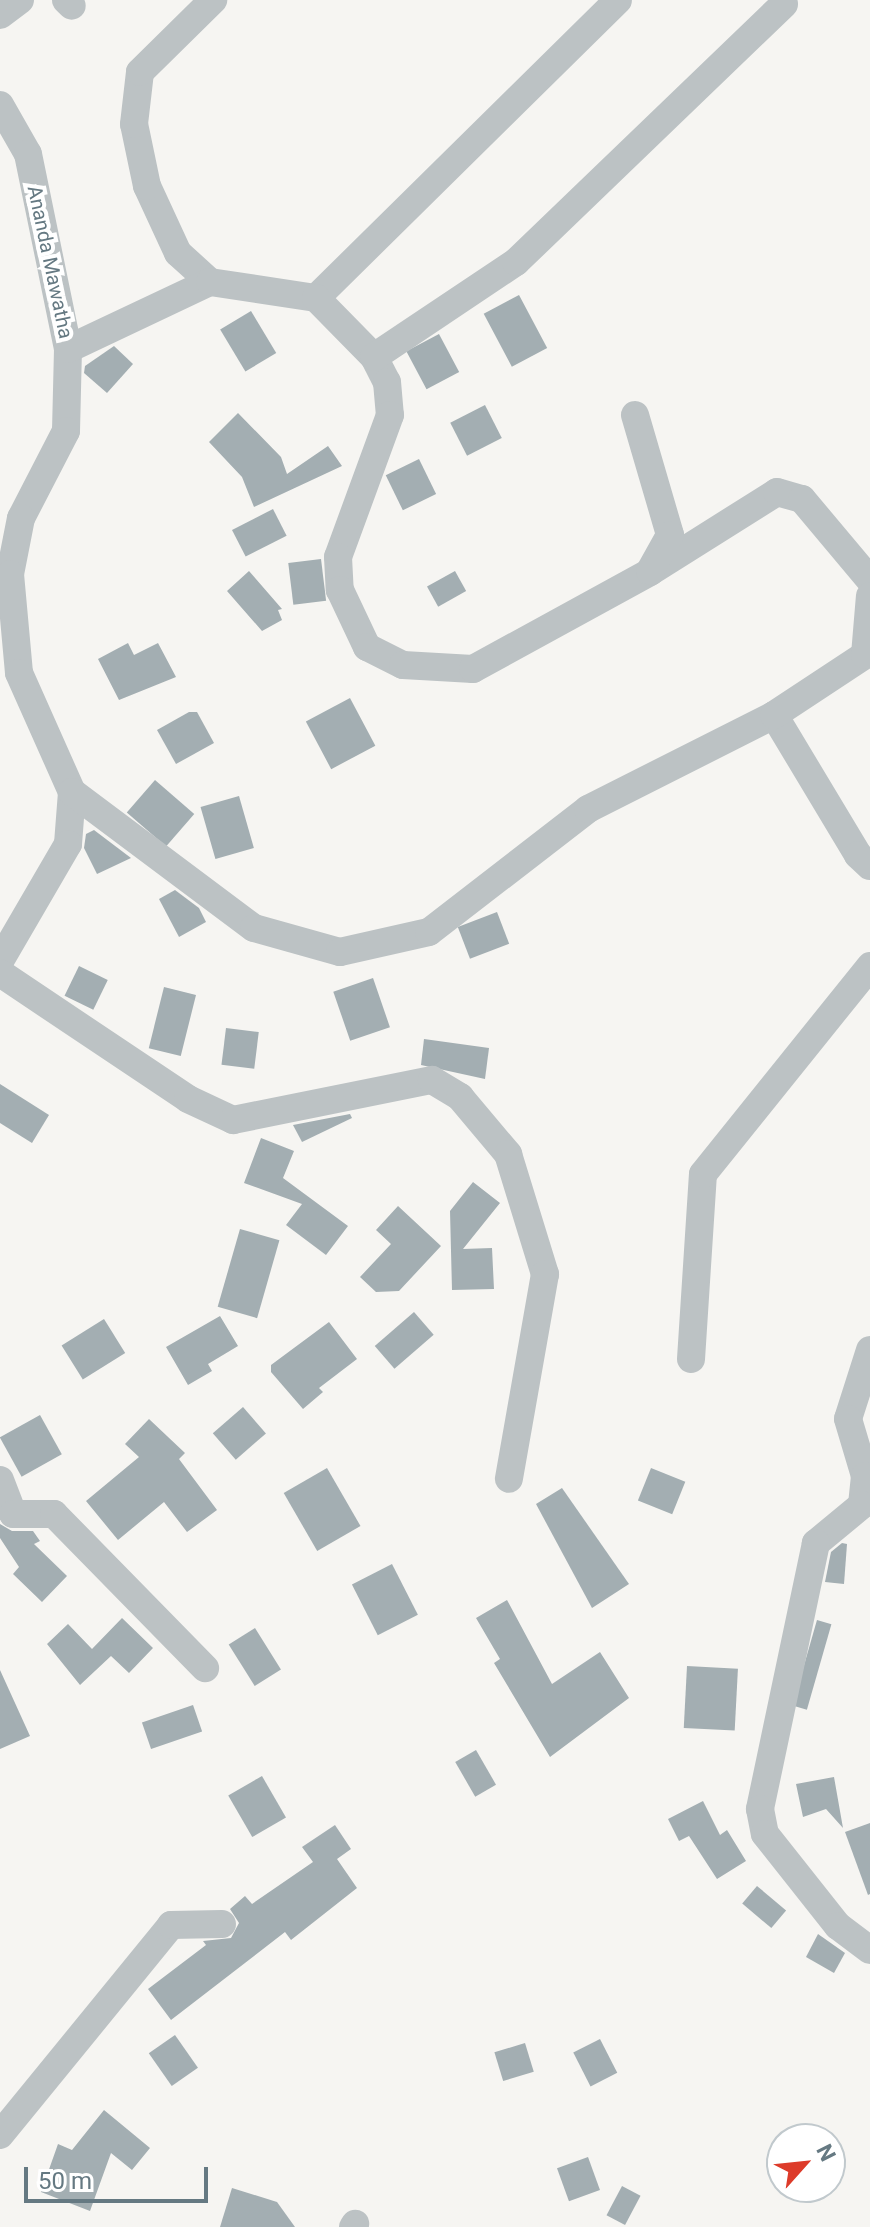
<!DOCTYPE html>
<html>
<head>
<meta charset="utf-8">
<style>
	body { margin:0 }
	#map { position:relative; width:870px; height:2227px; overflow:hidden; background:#f6f5f2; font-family:Roboto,sans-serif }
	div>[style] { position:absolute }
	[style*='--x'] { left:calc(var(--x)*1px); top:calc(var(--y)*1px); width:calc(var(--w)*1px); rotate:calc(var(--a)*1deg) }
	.building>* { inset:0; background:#a3aeb2; transform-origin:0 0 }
	.minor>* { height:28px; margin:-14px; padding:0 14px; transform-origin:14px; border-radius:14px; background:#bcc2c4 }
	span { translate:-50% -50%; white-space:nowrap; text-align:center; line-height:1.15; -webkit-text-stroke:8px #fff; paint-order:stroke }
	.street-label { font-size:20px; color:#657982 }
	.north { position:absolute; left:766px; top:2123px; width:80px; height:80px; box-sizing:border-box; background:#fff; border:2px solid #c1c9cd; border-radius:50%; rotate:63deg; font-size:22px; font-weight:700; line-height:32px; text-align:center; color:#657982 }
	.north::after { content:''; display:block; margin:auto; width:28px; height:36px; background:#dd3b2a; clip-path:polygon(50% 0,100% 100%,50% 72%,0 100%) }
	.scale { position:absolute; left:24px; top:2167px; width:184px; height:36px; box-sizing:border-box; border:4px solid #657982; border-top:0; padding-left:10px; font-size:24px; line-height:28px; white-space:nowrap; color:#657982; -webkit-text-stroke:6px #fff; paint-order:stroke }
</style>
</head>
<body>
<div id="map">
	<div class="building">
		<i style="left:519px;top:295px;width:60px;height:40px;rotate:62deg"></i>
		<i style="left:251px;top:311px;width:49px;height:36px;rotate:59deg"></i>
		<i style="left:439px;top:334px;width:43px;height:37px;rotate:62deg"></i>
		<i style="clip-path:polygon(114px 346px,133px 364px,107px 393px,84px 373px,85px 366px)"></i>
		<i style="left:485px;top:405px;width:37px;height:39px;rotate:63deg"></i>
		<i style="clip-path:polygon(238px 413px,281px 457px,287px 474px,328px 446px,342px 466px,254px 507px,242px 477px,209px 442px)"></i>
		<i style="left:419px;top:459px;width:39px;height:37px;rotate:64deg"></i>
		<i style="left:273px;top:509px;width:30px;height:46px;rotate:63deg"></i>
		<i style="left:321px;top:559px;width:42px;height:33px;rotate:83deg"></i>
		<i style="clip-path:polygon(249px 571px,282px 609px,278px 610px,282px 620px,262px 631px,227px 591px)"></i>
		<i style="left:455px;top:571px;width:23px;height:32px;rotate:61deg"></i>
		<i style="clip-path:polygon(128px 643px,134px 655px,158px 643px,176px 677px,119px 700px,98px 659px)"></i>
		<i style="left:350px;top:698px;width:54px;height:50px;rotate:62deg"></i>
		<i style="clip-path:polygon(189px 712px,197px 712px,214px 743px,176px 764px,157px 730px)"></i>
		<i style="left:155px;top:780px;width:52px;height:43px;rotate:41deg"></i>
		<i style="left:239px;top:796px;width:54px;height:40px;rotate:74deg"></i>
		<i style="clip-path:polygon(94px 830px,131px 858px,97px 874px,84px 848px,86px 834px)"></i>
		<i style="clip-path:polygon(175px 890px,199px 908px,206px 922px,179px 937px,159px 899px)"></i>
		<i style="left:497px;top:912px;width:34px;height:42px;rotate:69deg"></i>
		<i style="left:79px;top:966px;width:32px;height:33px;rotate:26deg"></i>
		<i style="left:373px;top:978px;width:52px;height:42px;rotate:71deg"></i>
		<i style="left:164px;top:987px;width:33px;height:63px;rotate:14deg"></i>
		<i style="left:226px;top:1028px;width:33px;height:37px;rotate:7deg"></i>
		<i style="clip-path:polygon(424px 1039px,489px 1048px,485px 1079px,421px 1065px)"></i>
		<i style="clip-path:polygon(0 1084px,49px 1115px,32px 1143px,0 1123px)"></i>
		<i style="clip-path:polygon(350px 1114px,352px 1118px,302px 1142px,293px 1125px)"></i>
		<i style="clip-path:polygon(261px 1138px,294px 1151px,283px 1178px,348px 1226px,326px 1255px,286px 1225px,302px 1204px,244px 1183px)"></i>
		<i style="clip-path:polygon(473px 1182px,500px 1203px,463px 1249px,492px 1248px,494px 1289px,452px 1290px,450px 1211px)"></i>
		<i style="clip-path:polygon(398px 1206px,441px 1246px,399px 1291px,376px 1292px,360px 1277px,391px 1244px,376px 1230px)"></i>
		<i style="left:240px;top:1229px;width:41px;height:81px;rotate:16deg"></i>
		<i style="left:414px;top:1312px;width:30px;height:52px;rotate:49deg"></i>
		<i style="clip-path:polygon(220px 1316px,238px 1346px,208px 1364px,212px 1371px,188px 1385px,166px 1347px)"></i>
		<i style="left:104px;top:1319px;width:40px;height:50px;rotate:58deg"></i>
		<i style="clip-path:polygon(329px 1322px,357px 1359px,319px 1388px,323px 1392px,303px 1409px,271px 1372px,271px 1365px)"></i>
		<i style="left:243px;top:1407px;width:35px;height:40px;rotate:49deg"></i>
		<i style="left:40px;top:1415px;width:45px;height:46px;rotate:61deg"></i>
		<i style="clip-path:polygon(149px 1419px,185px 1453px,179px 1459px,217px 1510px,187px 1532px,164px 1502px,118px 1540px,86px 1501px,139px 1457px,125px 1444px)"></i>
		<i style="left:327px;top:1468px;width:67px;height:50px;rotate:60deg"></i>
		<i style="left:651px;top:1468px;width:37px;height:35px;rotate:22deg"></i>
		<i style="clip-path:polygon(562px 1488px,629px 1584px,592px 1608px,536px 1504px)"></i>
		<i style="clip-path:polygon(0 1524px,12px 1531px,33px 1531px,40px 1541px,34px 1544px,67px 1576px,42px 1602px,13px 1574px,19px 1567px,0 1538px)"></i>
		<i style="clip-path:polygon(842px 1543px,847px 1544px,844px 1584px,825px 1582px,831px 1552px)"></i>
		<i style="left:392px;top:1564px;width:57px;height:45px;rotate:63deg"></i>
		<i style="clip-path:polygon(507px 1600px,552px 1684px,600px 1652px,629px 1698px,550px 1757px,494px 1663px,500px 1659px,476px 1618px)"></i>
		<i style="clip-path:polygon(122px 1618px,153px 1648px,129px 1673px,111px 1656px,80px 1685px,47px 1644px,68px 1624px,92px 1649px)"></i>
		<i style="left:817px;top:1620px;width:15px;height:89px;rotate:16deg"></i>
		<i style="left:255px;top:1628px;width:49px;height:31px;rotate:58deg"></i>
		<i style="left:687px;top:1666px;width:51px;height:62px;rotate:3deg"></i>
		<i style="clip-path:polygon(0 1670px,30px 1736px,0 1749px)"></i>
		<i style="left:193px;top:1705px;width:28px;height:54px;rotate:71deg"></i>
		<i style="left:476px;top:1750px;width:40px;height:24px;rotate:60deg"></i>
		<i style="left:262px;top:1776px;width:48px;height:39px;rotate:60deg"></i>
		<i style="clip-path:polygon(834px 1777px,843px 1828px,826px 1809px,803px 1817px,796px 1784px)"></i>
		<i style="clip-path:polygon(703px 1801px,720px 1835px,727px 1830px,746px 1861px,717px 1879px,689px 1836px,679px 1841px,668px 1819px)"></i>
		<i style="clip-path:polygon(870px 1823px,870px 1894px,868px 1895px,845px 1832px)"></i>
		<i style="clip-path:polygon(335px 1825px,351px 1849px,337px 1859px,357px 1888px,291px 1940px,285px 1932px,171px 2020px,148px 1989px,206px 1945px,203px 1941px,231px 1938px,239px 1923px,230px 1909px,245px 1896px,252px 1904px,313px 1862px,302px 1847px)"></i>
		<i style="left:757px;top:1886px;width:38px;height:23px;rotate:40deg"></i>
		<i style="clip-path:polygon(818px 1934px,845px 1953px,834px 1973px,806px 1957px)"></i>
		<i style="left:175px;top:2035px;width:40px;height:32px;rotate:55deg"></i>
		<i style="left:600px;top:2039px;width:38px;height:30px;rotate:63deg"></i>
		<i style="left:525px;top:2043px;width:30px;height:32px;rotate:73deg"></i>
		<i style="clip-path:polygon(104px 2110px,150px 2148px,132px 2170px,111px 2153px,90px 2211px,41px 2192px,58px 2144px,72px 2150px)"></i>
		<i style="left:588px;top:2157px;width:35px;height:33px;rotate:70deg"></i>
		<i style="left:622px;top:2186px;width:21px;height:33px;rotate:28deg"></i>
		<i style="clip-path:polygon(232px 2188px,277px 2202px,295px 2227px,220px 2227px)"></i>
	</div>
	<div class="minor">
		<i style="--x:66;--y:0;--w:8;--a:45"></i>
		<i style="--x:0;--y:15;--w:25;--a:-37"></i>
		<i style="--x:0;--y:105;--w:56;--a:60.3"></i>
		<i style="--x:28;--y:154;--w:199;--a:78.4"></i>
		<i style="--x:68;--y:349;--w:82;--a:91.4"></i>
		<i style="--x:66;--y:431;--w:98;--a:117.3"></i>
		<i style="--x:21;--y:518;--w:57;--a:101.1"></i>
		<i style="--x:10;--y:574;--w:99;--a:84.8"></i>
		<i style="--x:19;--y:673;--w:130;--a:66"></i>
		<i style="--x:72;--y:792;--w:52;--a:94.4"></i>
		<i style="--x:68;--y:844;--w:135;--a:120.2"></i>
		<i style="--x:210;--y:282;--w:43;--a:-137.8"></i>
		<i style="--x:178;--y:253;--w:74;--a:-114.8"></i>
		<i style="--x:147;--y:186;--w:63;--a:-101.8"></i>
		<i style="--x:134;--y:124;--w:52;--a:-83.4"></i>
		<i style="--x:140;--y:72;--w:103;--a:-44.6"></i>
		<i style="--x:316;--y:298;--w:424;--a:-44.6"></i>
		<i style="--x:68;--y:349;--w:157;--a:-25.3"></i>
		<i style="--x:210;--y:282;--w:107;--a:8.6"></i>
		<i style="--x:316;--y:298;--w:83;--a:45.5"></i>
		<i style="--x:374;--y:357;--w:28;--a:63"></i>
		<i style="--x:387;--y:382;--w:33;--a:85"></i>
		<i style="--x:390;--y:415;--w:151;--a:110.1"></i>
		<i style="--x:338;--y:557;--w:33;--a:87"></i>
		<i style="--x:340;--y:590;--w:63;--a:64.7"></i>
		<i style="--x:367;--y:647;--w:40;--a:26.6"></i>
		<i style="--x:403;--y:665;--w:70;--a:3.3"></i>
		<i style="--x:473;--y:669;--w:202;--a:-28.7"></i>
		<i style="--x:650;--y:572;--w:150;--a:-32.2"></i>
		<i style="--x:777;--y:492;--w:26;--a:16"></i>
		<i style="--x:802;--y:499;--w:106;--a:50"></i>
		<i style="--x:374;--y:357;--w:171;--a:-33.8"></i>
		<i style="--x:516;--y:262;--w:372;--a:-43.9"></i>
		<i style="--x:635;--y:415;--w:125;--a:73.7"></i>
		<i style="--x:670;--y:535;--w:41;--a:119.1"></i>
		<i style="--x:774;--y:715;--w:163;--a:59"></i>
		<i style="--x:858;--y:855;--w:16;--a:43"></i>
		<i style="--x:72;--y:792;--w:227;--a:36.8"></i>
		<i style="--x:254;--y:928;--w:89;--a:15.6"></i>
		<i style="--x:340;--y:952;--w:91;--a:-12.7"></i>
		<i style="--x:429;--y:932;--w:201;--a:-37.7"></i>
		<i style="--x:588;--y:809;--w:208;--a:-26.8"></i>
		<i style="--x:774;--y:715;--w:109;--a:-33.4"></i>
		<i style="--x:865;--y:655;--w:59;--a:-85.2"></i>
		<i style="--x:0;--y:973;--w:226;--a:33.8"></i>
		<i style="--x:188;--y:1099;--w:50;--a:25"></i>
		<i style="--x:233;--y:1120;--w:203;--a:-11.4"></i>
		<i style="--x:432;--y:1080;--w:33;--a:31"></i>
		<i style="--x:460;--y:1097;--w:75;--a:49.9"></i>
		<i style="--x:508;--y:1154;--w:126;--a:72.9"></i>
		<i style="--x:545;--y:1274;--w:208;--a:100"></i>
		<i style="--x:870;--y:1350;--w:72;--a:107.7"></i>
		<i style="--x:848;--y:1419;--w:59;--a:73.4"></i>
		<i style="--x:865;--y:1476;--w:29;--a:96"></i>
		<i style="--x:862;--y:1505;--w:60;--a:140.4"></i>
		<i style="--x:816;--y:1543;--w:272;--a:101.9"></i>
		<i style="--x:760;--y:1809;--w:25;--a:79"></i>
		<i style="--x:765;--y:1834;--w:117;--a:51.6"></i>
		<i style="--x:838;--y:1926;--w:40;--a:37"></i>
		<i style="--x:691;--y:1359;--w:185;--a:-86.3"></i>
		<i style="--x:703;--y:1174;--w:267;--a:-51.2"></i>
		<i style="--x:0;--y:1480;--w:36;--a:69"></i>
		<i style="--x:13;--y:1514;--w:41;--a:0"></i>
		<i style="--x:54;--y:1514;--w:216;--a:45.6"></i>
		<i style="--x:0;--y:2135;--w:271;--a:-50.8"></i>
		<i style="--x:171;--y:1925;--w:51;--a:-1.1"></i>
		<i style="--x:353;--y:2227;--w:4;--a:-56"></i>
	</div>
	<div class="street-label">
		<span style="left:50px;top:262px;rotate:78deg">Ananda Mawatha</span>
	</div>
	<div class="north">N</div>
	<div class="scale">50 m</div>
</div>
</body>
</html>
